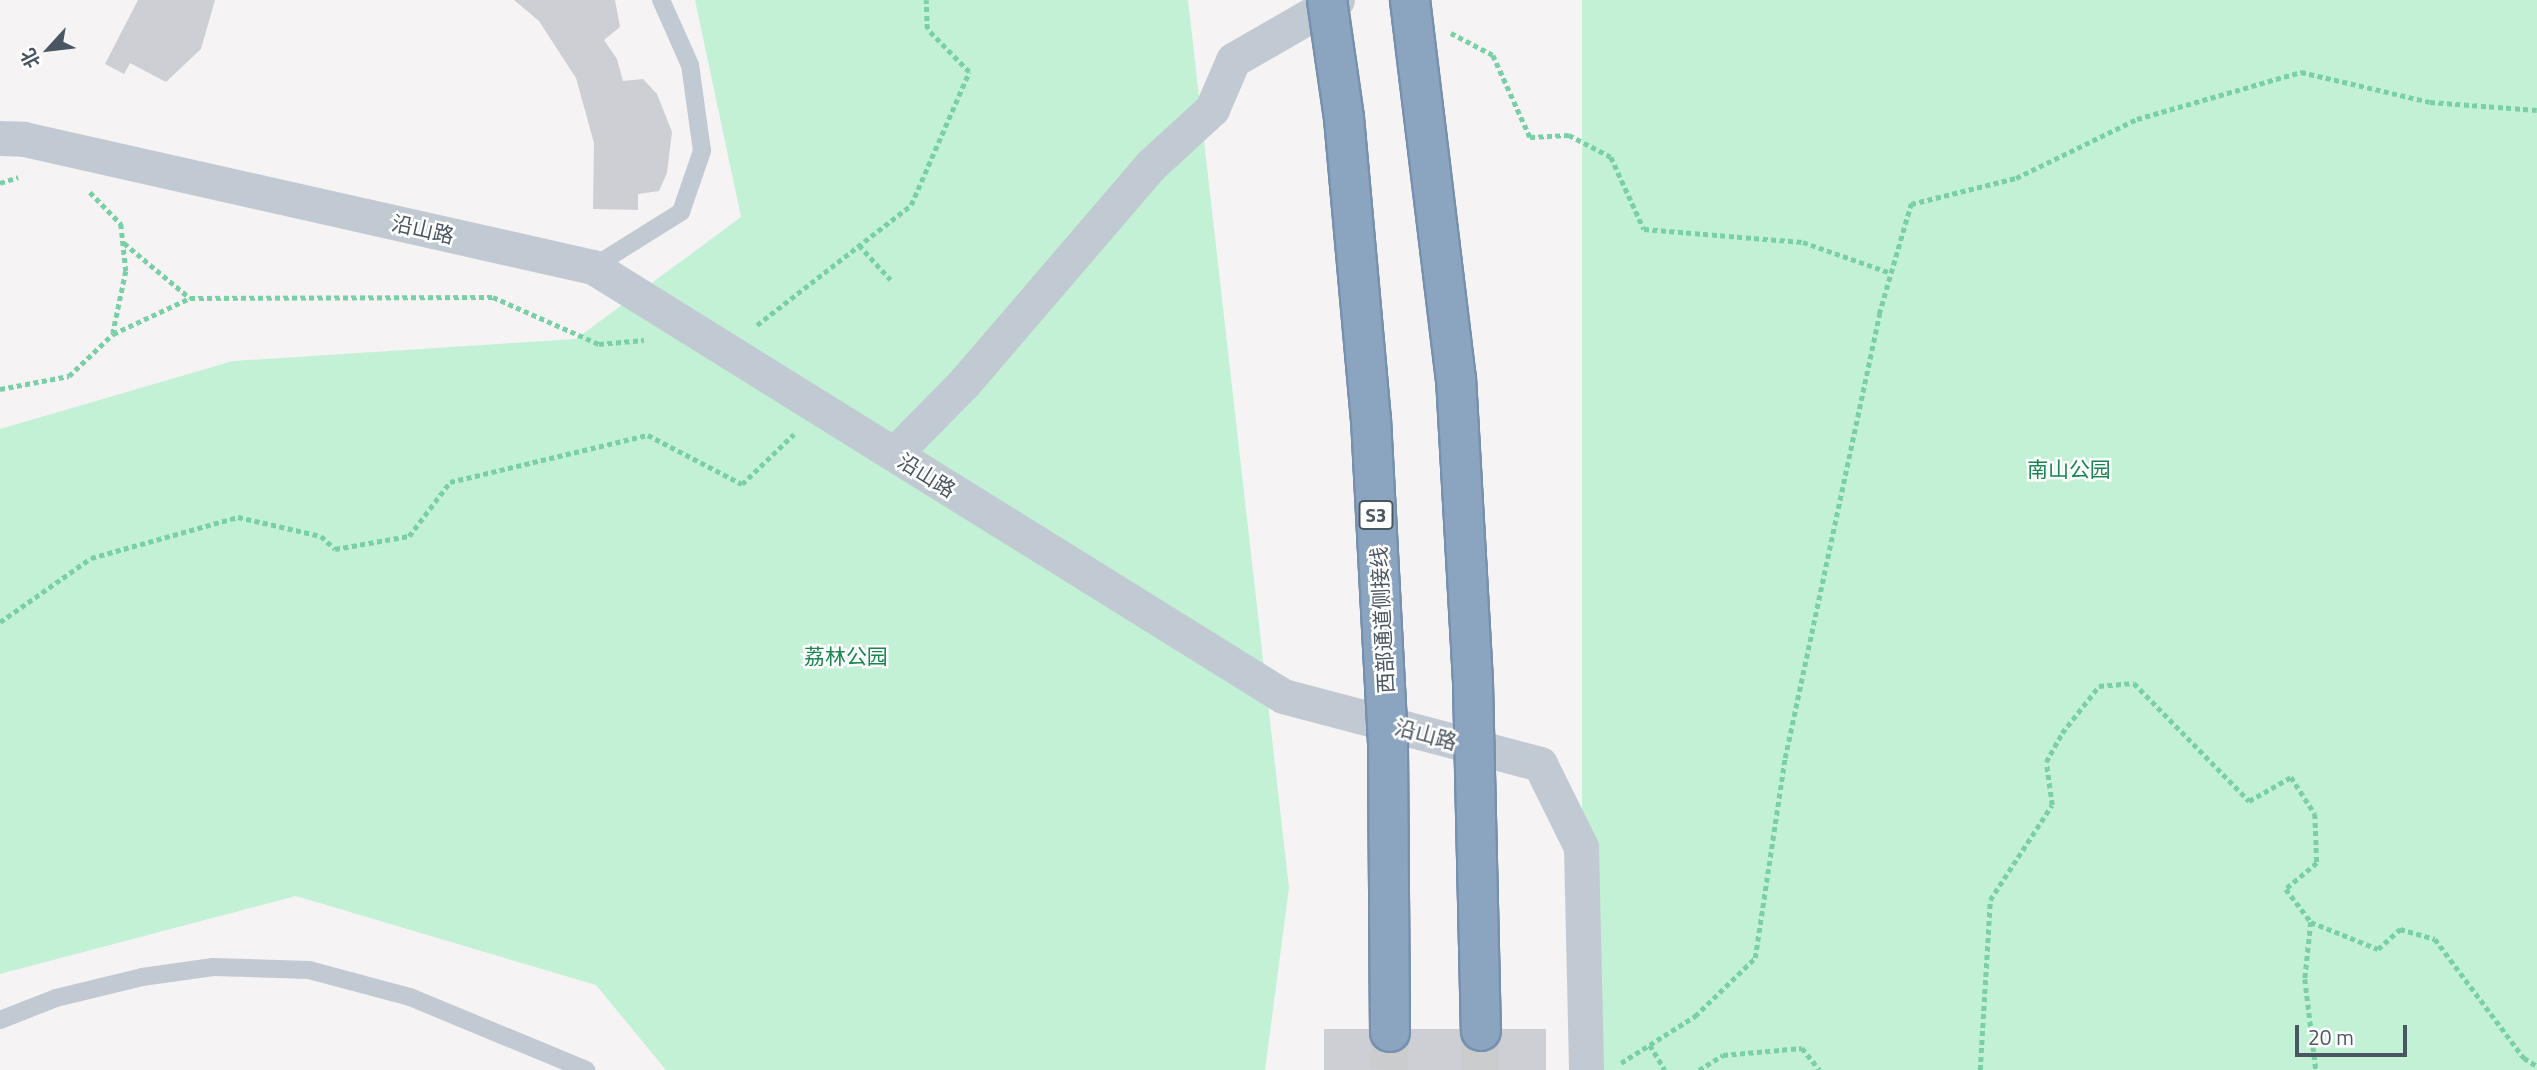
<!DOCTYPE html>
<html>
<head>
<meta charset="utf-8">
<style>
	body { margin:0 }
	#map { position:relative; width:2537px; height:1070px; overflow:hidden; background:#f5f3f3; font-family:"Titillium Web","Noto Sans SC",sans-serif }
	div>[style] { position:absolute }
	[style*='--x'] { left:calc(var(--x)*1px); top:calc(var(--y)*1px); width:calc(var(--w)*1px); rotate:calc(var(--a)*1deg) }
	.green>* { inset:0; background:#c3f1d5; transform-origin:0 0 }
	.building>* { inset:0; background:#cdcfd5; transform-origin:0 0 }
	.motorway-tunnel>* { height:38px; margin-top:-19px; transform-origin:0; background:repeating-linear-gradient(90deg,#caccce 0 38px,transparent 0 57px) }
	.path>* { height:4.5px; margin-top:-2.25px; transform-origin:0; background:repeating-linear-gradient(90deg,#7ad0a6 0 5px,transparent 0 8.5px) }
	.service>* { height:18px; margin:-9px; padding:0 9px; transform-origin:9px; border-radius:9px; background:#c1cad2 }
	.minor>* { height:35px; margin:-17.5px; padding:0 17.5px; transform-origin:17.5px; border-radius:17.5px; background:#c1cad2 }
	.bridges { filter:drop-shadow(2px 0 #7690ad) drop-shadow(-2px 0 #7690ad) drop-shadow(0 2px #7690ad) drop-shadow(0 -2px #7690ad) }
	.motorway-bridge>* { height:38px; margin:-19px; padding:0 19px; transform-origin:19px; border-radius:19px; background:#8ba5c1 }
	span { translate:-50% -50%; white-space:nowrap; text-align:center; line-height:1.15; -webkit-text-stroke:5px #fff; paint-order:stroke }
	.shield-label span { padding:2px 5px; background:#fff; border:2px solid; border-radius:5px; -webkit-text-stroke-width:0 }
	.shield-label { font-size:19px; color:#4a5661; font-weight:700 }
	.street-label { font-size:21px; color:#4a5661 }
	.park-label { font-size:21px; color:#17864f }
	.north { position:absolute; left:14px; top:14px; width:70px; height:70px; -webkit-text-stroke:5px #fff; paint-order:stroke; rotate:243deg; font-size:19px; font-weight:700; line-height:28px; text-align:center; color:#4a5661 }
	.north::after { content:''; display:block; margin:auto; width:24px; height:32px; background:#4a5661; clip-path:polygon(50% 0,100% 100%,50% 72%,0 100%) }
	.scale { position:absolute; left:2295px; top:1025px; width:112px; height:32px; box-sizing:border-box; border:4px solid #4a5661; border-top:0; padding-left:9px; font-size:21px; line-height:24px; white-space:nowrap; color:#4a5661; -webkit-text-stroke:5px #fff; paint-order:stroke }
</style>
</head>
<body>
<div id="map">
	<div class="green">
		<i style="clip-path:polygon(695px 0,1188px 0,1289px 888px,1265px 1070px,666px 1070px,596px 985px,296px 896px,0 974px,0 429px,233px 361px,576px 339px,741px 217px)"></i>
		<i style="left:1582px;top:0;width:955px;height:1071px"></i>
	</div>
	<div class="building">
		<i style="clip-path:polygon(138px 0,215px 0,201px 49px,166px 82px,130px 63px,124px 74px,105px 64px)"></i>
		<i style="clip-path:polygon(514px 0,615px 0,620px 27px,604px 40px,617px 59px,623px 81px,643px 79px,657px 94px,672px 132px,667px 173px,659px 191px,638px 194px,638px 210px,593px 209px,594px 143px,576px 78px,539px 21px)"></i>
		<i style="left:1546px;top:1029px;width:41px;height:222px;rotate:90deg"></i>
	</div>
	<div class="motorway-tunnel">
		<i style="--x:1389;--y:1070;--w:38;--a:-88"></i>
		<i style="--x:1480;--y:1070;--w:39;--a:-89"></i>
	</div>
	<div class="path">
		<i style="--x:1451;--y:33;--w:47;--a:27.6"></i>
		<i style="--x:1493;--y:55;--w:90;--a:65.7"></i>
		<i style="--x:1530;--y:137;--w:39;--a:-3"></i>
		<i style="--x:1569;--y:135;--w:47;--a:27.6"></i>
		<i style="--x:1611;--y:157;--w:79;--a:65.4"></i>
		<i style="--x:1644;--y:229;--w:160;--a:4.7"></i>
		<i style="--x:1803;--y:242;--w:93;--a:19.4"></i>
		<i style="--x:0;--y:183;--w:19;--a:-18"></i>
		<i style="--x:90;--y:192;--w:45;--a:45.9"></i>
		<i style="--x:121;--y:224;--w:47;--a:83.9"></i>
		<i style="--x:126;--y:271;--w:63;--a:101.8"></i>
		<i style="--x:124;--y:243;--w:86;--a:39.8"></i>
		<i style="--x:859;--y:245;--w:47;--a:47.6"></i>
		<i style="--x:757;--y:325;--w:195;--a:-37.9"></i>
		<i style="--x:911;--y:205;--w:145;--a:-66.4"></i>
		<i style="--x:969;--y:72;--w:60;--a:-134.3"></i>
		<i style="--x:927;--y:29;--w:29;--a:-92"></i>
		<i style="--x:0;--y:389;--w:70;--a:-10.7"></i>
		<i style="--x:69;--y:376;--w:61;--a:-43.7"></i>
		<i style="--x:113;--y:334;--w:85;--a:-25.1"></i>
		<i style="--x:190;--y:298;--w:303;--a:-0.2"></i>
		<i style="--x:493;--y:297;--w:116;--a:23.9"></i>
		<i style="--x:599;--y:344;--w:45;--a:-5.1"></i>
		<i style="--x:0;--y:622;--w:111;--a:-35.1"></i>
		<i style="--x:91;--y:558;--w:153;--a:-15.6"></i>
		<i style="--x:238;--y:517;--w:85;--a:12.9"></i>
		<i style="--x:321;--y:536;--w:19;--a:43"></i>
		<i style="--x:335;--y:549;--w:75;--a:-10"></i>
		<i style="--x:409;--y:536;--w:68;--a:-52.8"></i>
		<i style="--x:450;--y:482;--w:204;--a:-13.4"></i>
		<i style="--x:648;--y:435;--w:106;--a:27.5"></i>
		<i style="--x:742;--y:484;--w:72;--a:-43.9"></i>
		<i style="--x:2311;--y:922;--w:57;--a:96"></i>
		<i style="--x:2305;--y:979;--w:92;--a:83.1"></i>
		<i style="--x:1650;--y:1045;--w:29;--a:59"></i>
		<i style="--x:1621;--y:1063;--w:88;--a:-32.4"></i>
		<i style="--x:1695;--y:1016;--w:83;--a:-44"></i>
		<i style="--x:1755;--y:958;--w:202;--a:-81.5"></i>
		<i style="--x:1785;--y:758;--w:454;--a:-78"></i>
		<i style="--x:1879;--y:314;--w:115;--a:-73.8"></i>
		<i style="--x:1911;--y:204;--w:108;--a:-13.9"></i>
		<i style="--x:2016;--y:178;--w:135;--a:-26"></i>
		<i style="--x:2137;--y:119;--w:171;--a:-16"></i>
		<i style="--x:2301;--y:72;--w:132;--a:13.1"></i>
		<i style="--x:2430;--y:102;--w:107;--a:4.3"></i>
		<i style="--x:1699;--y:1070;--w:28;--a:-32"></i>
		<i style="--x:1723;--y:1055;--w:79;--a:-5.1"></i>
		<i style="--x:1802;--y:1048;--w:28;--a:51"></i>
		<i style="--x:1980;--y:1070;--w:170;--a:-86.6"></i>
		<i style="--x:1990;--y:900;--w:113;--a:-56.9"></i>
		<i style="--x:2052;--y:805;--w:43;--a:-97.9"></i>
		<i style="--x:2046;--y:762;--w:33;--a:-61"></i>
		<i style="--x:2062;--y:733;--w:60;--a:-51.8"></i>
		<i style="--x:2099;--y:686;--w:35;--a:-5"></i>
		<i style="--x:2134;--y:683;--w:165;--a:45.7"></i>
		<i style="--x:2249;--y:801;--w:48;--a:-29.7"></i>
		<i style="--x:2291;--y:777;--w:44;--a:57"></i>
		<i style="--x:2315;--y:814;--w:49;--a:87.7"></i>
		<i style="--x:2317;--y:863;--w:40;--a:140"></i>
		<i style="--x:2286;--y:889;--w:41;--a:52.9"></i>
		<i style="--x:2311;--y:922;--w:72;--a:21.9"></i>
		<i style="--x:2378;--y:949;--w:30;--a:-42"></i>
		<i style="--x:2400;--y:929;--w:36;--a:16"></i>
		<i style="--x:2435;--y:939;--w:149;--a:53.2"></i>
		<i style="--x:2524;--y:1058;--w:15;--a:32"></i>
	</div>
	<div class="service">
		<i style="--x:593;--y:267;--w:104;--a:-32"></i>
		<i style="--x:681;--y:212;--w:65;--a:-71"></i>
		<i style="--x:702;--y:151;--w:87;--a:-97.9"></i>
		<i style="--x:690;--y:65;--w:71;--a:-114"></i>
		<i style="--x:0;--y:1020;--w:60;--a:-21.4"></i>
		<i style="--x:56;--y:998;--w:89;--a:-13.7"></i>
		<i style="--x:142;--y:977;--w:72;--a:-8"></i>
		<i style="--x:213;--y:967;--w:96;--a:1.8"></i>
		<i style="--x:309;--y:970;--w:105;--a:15"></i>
		<i style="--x:410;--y:997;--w:191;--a:22.5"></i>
	</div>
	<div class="minor">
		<i style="--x:0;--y:138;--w:24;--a:2"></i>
		<i style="--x:24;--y:139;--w:583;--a:12.68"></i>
		<i style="--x:593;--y:267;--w:812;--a:31.87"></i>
		<i style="--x:1283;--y:696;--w:266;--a:14.8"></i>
		<i style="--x:1540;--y:764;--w:93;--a:63.7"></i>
		<i style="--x:1581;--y:847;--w:223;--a:88.7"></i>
		<i style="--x:894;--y:454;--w:100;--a:-45.4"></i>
		<i style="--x:964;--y:383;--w:287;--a:-49.4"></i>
		<i style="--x:1151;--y:165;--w:83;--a:-42.6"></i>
		<i style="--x:1212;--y:109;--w:53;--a:-66.8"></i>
		<i style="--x:1233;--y:60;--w:120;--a:-30"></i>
	</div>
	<div class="bridges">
		<div class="motorway-bridge">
			<i style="--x:1327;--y:0;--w:119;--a:81.8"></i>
			<i style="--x:1344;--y:118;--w:302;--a:84.9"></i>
			<i style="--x:1371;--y:419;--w:328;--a:87"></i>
			<i style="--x:1388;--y:747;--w:285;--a:89.6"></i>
			<i style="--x:1410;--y:0;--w:381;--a:83.1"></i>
			<i style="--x:1456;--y:378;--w:305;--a:86.8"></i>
			<i style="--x:1473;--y:683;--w:348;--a:88.7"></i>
		</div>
	</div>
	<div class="shield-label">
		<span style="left:1376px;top:515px">S3</span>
	</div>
	<div class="street-label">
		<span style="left:423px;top:229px;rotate:13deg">沿山路</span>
		<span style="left:927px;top:475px;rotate:32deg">沿山路</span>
		<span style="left:1382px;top:620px;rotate:-93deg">西部通道侧接线</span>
		<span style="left:1426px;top:734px;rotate:15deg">沿山路</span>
	</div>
	<div class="park-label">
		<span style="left:2069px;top:469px">南山公园</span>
		<span style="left:846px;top:656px">荔林公园</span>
	</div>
	<div class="north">北</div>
	<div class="scale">20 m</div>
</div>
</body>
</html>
